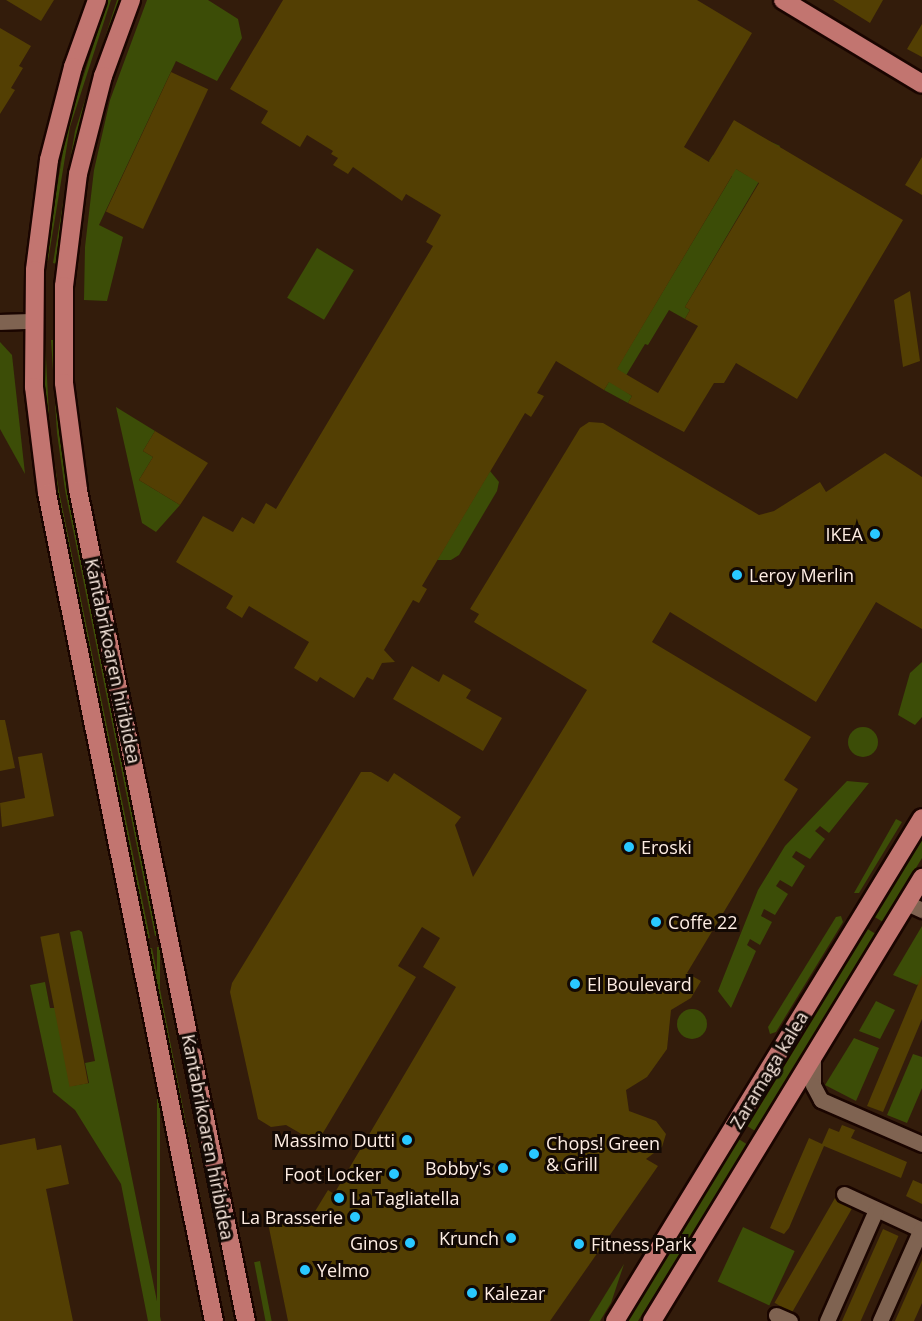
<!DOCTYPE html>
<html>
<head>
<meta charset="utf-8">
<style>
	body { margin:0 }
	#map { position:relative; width:922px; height:1321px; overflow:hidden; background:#331c0b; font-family:"Open Sans",sans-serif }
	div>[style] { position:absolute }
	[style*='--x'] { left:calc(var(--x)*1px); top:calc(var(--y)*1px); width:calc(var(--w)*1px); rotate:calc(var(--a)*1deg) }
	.green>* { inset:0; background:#3c4d07; transform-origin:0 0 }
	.round { border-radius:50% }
	.building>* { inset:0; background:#533f03; transform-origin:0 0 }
	.roads { filter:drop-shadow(2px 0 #1a0500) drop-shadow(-2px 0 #1a0500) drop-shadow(0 2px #1a0500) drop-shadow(0 -2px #1a0500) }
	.street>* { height:15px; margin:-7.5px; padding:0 7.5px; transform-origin:7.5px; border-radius:7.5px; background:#7f6351 }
	.primary>* { height:18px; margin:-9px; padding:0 9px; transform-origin:9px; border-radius:9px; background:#c27570 }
	.dots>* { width:16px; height:16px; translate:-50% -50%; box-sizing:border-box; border:3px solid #130904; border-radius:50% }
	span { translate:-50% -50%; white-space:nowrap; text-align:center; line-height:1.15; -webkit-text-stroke:6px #130904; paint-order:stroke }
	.poi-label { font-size:18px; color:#feede3 }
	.right { translate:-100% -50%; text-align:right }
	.left { translate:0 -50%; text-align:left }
	.street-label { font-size:18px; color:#feede3 }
</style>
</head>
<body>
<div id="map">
	<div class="green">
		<i style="clip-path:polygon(108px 0,111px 0,70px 127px,48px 261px,45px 261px,67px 127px)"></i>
		<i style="clip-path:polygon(117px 0,121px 0,79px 129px,57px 264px,53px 263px,75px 131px)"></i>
		<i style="clip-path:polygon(147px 0,208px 0,238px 19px,242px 38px,217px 81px,176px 61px,99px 225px,123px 237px,107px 301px,84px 300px,85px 247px,94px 170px,110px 100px)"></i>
		<i style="clip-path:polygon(769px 141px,780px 146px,685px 307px,690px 310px,685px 319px,669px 310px,648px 345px,645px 344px,619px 387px,632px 396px,628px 403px,604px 390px,732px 176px,709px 161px,713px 155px,748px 176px)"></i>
		<i style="left:317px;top:248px;width:43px;height:58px;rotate:31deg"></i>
		<i style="clip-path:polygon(42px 340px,45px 340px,50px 434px,59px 491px,150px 938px,147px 938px,56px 492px,47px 434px)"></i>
		<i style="clip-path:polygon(51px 340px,54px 340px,59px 433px,68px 490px,158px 936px,155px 936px,65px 490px,57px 433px)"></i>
		<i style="clip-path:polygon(0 342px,12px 355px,25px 474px,0 429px)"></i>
		<i style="clip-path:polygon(116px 407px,155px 431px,143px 451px,153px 457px,139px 480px,180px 505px,156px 532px,142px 523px)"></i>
		<i style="clip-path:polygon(490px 471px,499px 482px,497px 491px,459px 555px,451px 560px,437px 560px)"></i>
		<i style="clip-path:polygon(922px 662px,922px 717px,915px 725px,898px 715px,910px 673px)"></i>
		<i class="round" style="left:848px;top:727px;width:30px;height:30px"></i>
		<i style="clip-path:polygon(847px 781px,869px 783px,829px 833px,820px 826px,815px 831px,825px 839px,810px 859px,796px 851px,792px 857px,805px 866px,792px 887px,780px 880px,776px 886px,788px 894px,775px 915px,764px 909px,761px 916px,772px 922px,760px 945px,750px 939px,747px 945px,756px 951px,731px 1008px,718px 991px,758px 890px,785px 846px)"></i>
		<i style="clip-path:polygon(896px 819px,902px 822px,859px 893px,854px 893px)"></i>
		<i style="clip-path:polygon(922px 835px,922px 858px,883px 922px,873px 916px)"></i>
		<i style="clip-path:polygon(841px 916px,843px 922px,776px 1032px,770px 1034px,768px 1027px,836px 917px)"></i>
		<i style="clip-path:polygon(922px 926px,922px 982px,917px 985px,893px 975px)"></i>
		<i style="left:866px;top:928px;width:12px;height:231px;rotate:31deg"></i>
		<i style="clip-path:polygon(79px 930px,82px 932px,161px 1321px,148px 1321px,121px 1184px,75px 1110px,53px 1092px,30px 985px,45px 982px,50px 1008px,55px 1008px,71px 1086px,89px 1083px,85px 1063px,95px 1061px,70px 932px)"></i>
		<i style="left:157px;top:947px;width:3px;height:382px"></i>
		<i style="left:152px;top:948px;width:380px;height:3px;rotate:79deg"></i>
		<i style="clip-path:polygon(876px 1001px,895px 1010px,880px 1039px,859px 1031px)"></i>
		<i class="round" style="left:677px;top:1009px;width:30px;height:30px"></i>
		<i style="clip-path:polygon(854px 1038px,879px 1048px,856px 1101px,825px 1085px)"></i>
		<i style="clip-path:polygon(913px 1054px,922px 1057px,922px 1088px,907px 1123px,887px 1115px)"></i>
		<i style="left:737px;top:1138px;width:13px;height:214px;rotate:32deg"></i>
		<i style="left:743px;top:1227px;width:57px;height:60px;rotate:25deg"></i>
		<i style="left:260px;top:1261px;width:61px;height:6px;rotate:79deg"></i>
		<i style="clip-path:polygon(624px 1264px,611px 1303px,600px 1321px,589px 1321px)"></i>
	</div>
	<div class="building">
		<i style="clip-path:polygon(6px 0,54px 0,41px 21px)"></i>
		<i style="clip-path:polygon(evenodd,283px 0,697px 0,752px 33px,684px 147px,709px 162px,734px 120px,903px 220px,797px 399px,736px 363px,724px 383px,714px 383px,684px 432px,628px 403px,632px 396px,609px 382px,604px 390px,556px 361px,537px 393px,544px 396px,531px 417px,525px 413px,422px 586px,427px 589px,419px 603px,413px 600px,384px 650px,395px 662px,382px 663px,373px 680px,367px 677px,354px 698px,320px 677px,317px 682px,294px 668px,309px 642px,249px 606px,242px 618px,226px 608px,233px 596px,176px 562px,203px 516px,233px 532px,242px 517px,254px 524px,266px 503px,276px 509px,433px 246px,426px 242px,441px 215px,406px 194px,402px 201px,353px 167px,348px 174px,333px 165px,338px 158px,331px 154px,333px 151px,307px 135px,300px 147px,261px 123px,268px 111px,230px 89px,283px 0,736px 169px,759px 183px,685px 307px,690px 310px,685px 319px,698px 326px,658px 393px,617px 369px,736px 169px)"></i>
		<i style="clip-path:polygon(833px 0,883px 0,870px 23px)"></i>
		<i style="clip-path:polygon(922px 24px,922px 57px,907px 49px)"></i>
		<i style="clip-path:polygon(0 28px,31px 46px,19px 66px,23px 68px,11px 88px,15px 90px,0 114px)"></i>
		<i style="left:171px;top:72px;width:41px;height:154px;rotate:25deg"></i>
		<i style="clip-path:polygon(922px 157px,922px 195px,905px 185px)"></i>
		<i style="clip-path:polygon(910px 291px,920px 361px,903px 367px,894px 300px)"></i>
		<i style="clip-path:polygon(589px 422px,603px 423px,759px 515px,774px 511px,820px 482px,826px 492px,885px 453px,922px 477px,922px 629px,876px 602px,816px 702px,670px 612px,652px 642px,811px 737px,784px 780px,798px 789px,687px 973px,701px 981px,691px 998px,671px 1010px,667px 1049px,647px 1077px,626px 1090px,629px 1111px,656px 1121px,666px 1134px,662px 1147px,646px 1159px,658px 1166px,550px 1321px,288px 1321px,268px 1223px,314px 1213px,328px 1190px,334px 1194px,456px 987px,423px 967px,440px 938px,422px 927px,398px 966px,416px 977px,317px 1143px,286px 1125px,271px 1127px,258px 1119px,230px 992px,232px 983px,361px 772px,371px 772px,388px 782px,394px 773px,461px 817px,455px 825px,473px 877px,587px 690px,474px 622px,479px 614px,470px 609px,580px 428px)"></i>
		<i style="clip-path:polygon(155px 431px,208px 463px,180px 505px,139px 480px,153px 457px,143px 451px)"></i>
		<i style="clip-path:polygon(412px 666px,439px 682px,443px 674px,471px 690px,466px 698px,502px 718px,483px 751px,393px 699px)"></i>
		<i style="clip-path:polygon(0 720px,5px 720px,15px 768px,0 771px)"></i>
		<i style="clip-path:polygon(42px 753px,54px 816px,2px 827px,0 803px,25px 798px,18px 757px)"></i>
		<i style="left:59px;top:933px;width:153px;height:19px;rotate:79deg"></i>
		<i style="clip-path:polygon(922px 975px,922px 1019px,883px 1112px,867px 1106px)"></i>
		<i style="clip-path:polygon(842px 1125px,855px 1130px,851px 1138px,907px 1162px,901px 1178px,824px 1146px,789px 1228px,784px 1234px,770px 1228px,809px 1138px,822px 1144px,829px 1128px,839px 1132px)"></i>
		<i style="clip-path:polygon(35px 1138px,37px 1150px,61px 1145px,69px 1184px,46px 1189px,73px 1321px,0 1321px,0 1145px)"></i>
		<i style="clip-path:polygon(913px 1180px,922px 1184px,922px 1204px,906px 1196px)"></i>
		<i style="left:835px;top:1198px;width:20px;height:121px;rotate:30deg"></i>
		<i style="left:883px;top:1229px;width:17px;height:101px;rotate:24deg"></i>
		<i style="clip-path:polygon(922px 1260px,922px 1303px,914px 1321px,895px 1321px)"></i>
	</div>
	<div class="roads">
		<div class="street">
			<i style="--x:0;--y:322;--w:32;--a:-2"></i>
			<i style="--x:907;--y:903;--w:17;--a:25"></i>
			<i style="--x:813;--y:1057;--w:28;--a:90"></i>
			<i style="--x:813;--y:1085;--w:17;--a:62"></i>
			<i style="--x:821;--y:1100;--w:110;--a:23.5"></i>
			<i style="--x:844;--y:1194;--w:86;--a:24.8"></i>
			<i style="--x:776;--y:1315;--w:15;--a:23"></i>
			<i style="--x:827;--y:1321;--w:121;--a:-66.2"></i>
			<i style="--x:880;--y:1321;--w:101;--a:-66"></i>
		</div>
		<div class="primary">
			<i style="--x:97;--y:0;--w:71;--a:109.7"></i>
			<i style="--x:73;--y:67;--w:96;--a:104.5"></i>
			<i style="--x:49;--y:160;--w:111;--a:97.3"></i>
			<i style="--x:35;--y:270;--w:117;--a:90.5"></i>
			<i style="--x:34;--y:387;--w:107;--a:83"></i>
			<i style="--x:47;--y:493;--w:845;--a:78.6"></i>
			<i style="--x:131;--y:0;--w:81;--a:110.2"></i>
			<i style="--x:103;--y:76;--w:101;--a:104.3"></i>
			<i style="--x:78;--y:174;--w:113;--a:97.1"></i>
			<i style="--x:64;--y:286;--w:97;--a:90"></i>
			<i style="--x:64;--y:383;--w:108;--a:82.5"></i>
			<i style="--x:78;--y:490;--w:848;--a:78.57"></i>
			<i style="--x:783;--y:0;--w:162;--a:31.1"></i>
			<i style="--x:615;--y:1321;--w:589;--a:-58.6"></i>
			<i style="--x:652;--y:1321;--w:519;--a:-58.64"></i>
		</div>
	</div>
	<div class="dots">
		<i style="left:875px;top:534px;background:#29c8ff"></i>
		<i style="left:737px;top:575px;background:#29c8ff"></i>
		<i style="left:629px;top:847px;background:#29c8ff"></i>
		<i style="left:656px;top:922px;background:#29c8ff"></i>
		<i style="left:575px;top:984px;background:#29c8ff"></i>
		<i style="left:407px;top:1140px;background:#29c8ff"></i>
		<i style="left:534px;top:1154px;background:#29c8ff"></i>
		<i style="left:503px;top:1168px;background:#29c8ff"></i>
		<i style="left:394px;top:1174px;background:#29c8ff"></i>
		<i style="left:339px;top:1198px;background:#29c8ff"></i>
		<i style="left:355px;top:1217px;background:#29c8ff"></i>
		<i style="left:511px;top:1238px;background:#29c8ff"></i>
		<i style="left:410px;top:1243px;background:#29c8ff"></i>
		<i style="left:579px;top:1244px;background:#29c8ff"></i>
		<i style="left:305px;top:1270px;background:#29c8ff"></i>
		<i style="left:472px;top:1293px;background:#29c8ff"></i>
	</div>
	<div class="poi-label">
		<span class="right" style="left:863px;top:534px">IKEA</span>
		<span class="left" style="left:749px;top:575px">Leroy Merlin</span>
		<span class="left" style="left:641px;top:847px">Eroski</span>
		<span class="left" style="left:668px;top:922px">Coffe 22</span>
		<span class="left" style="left:587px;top:984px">El Boulevard</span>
		<span class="right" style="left:395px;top:1140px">Massimo Dutti</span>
		<span class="left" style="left:546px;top:1154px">Chops! Green<br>&amp; Grill</span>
		<span class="right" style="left:491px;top:1168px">Bobby's</span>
		<span class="right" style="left:382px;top:1174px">Foot Locker</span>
		<span class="left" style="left:351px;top:1198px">La Tagliatella</span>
		<span class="right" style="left:343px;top:1217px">La Brasserie</span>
		<span class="right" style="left:499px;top:1238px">Krunch</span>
		<span class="right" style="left:398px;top:1243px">Ginos</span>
		<span class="left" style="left:591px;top:1244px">Fitness Park</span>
		<span class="left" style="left:317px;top:1270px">Yelmo</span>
		<span class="left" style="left:484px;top:1293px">Kalezar</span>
	</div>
	<div class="street-label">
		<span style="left:113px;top:661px;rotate:78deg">Kantabrikoaren hiribidea</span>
		<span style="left:769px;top:1070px;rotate:-59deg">Zaramaga kalea</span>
		<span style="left:208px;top:1137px;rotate:79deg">Kantabrikoaren hiribidea</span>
	</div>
</div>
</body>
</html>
